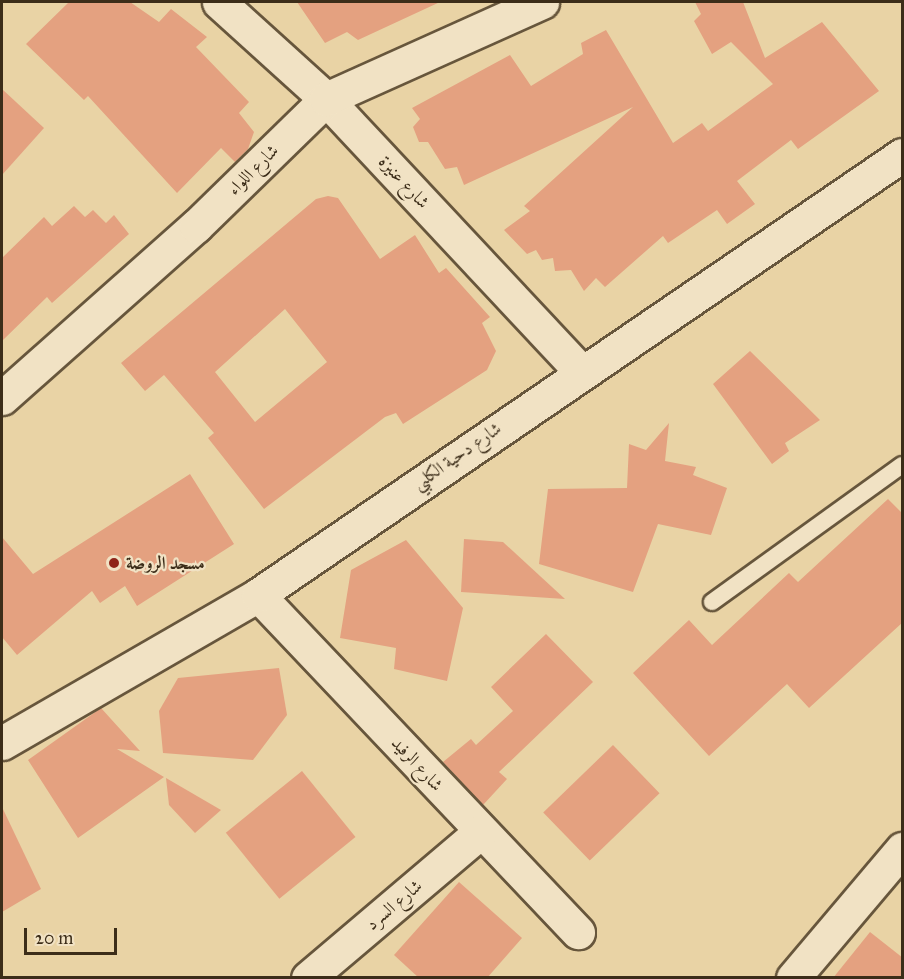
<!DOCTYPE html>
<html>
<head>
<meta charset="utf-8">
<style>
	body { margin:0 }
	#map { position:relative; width:904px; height:979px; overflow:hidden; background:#e9d3a5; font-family:"IM FELL Great Primer",Amiri,serif }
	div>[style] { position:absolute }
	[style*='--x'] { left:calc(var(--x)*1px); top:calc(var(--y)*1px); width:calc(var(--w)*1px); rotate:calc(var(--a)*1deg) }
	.building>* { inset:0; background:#e4a180; transform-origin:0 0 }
	.roads { filter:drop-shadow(2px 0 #67563c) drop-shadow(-2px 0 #67563c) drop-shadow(0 2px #67563c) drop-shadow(0 -2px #67563c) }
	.lane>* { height:16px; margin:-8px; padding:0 8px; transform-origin:8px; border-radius:8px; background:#f1e2c4 }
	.street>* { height:33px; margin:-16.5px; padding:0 16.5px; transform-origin:16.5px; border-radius:16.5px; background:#f1e2c4 }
	.dots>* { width:16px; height:16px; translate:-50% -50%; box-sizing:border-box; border:3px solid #f1e2c4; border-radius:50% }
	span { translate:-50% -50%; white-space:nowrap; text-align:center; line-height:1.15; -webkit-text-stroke:4.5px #f1e2c4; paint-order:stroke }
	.street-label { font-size:18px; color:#3c2d19 }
	.poi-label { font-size:18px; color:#3c2d19; font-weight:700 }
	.left { translate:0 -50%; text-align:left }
	.frame { position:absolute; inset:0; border:3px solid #3c2d19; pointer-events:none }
	.scale { position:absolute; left:24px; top:928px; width:93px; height:27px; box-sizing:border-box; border:3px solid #3c2d19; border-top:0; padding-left:8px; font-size:18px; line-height:21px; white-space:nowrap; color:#3c2d19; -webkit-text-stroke:4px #f1e2c4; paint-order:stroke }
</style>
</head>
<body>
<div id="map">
	<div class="building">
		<i style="clip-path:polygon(69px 2px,130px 2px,159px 22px,171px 9px,207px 37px,196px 47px,249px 102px,239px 113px,254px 132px,248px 149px,235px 162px,221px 148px,177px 193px,88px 96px,84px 100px,26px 44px)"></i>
		<i style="clip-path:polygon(297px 2px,440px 2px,358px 40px,347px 32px,325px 43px)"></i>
		<i style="clip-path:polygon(695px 2px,743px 2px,765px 58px,822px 22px,879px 91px,798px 149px,791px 140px,737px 181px,755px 204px,727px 224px,717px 210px,668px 243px,663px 236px,605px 287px,596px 278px,584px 291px,571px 270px,555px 271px,553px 258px,542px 260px,536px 250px,527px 254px,504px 230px,530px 211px,524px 206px,633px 107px,464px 185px,457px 167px,445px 169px,428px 142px,419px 142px,413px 127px,420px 119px,412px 108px,510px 55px,531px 86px,583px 54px,581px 43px,606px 30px,673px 143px,702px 123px,708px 131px,773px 84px,731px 42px,712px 54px,694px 21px,701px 14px)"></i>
		<i style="clip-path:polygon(2px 89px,44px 128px,2px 175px)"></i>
		<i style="clip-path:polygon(evenodd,328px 196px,338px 198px,380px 259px,415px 235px,439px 273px,446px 268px,490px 317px,482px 323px,496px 351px,487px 370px,403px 424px,396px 413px,385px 417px,264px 509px,208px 438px,214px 433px,164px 375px,145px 391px,121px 363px,316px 199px,328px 196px,285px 309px,327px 362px,255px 422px,215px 372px,285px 309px)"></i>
		<i style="clip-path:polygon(74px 206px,85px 217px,93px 210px,106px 223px,114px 215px,129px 234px,52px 303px,47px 297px,2px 341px,2px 258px,44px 217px,52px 226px)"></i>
		<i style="clip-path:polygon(750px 351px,820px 420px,785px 443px,789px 451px,772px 464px,713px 384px)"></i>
		<i style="clip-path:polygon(669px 423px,665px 461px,696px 467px,693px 475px,727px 488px,711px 535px,658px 524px,633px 592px,539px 564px,548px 489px,627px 488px,629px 444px,646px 450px)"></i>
		<i style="clip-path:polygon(190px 474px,234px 544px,137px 606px,125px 586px,100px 603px,92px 591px,17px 655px,2px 637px,2px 537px,33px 574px)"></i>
		<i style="clip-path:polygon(888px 499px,903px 514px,903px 622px,809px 708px,787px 684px,709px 756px,633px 673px,689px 620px,712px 645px,789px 573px,798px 582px)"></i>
		<i style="clip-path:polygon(464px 539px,503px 542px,565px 599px,461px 592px)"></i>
		<i style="clip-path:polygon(406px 540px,463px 608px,447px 681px,394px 669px,396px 648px,340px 638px,351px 570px)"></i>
		<i style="clip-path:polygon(546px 634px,593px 682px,499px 772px,507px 779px,483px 805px,443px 762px,471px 739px,476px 745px,513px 711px,491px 687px)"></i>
		<i style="clip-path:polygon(279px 668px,287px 715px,253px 760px,163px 753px,159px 711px,178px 678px)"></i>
		<i style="clip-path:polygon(101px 708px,140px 751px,117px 749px,164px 777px,78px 838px,28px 760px)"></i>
		<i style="left:613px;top:745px;width:67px;height:97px;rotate:46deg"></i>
		<i style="left:302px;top:771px;width:85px;height:98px;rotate:51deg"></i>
		<i style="clip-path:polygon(166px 778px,221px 810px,195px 833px,169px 805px)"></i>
		<i style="clip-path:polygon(2px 807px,41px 889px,2px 912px)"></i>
		<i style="clip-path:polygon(459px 882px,522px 938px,487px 978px,419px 978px,394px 955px)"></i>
		<i style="clip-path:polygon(870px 932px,903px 958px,903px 978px,833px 978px)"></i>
	</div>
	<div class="roads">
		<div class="lane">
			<i style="--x:712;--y:602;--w:234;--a:-35.8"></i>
		</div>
		<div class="street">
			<i style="--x:219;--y:2;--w:144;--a:42.2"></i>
			<i style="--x:326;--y:99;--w:371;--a:46.9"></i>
			<i style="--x:2;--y:398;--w:259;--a:-41.6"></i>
			<i style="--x:196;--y:226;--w:182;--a:-44.3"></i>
			<i style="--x:326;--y:99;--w:237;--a:-24.2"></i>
			<i style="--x:258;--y:595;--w:465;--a:46.5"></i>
			<i style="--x:2;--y:743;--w:296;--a:-30"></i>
			<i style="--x:258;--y:595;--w:780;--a:-34.34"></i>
			<i style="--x:308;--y:978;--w:226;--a:-40.3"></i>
			<i style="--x:793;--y:978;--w:169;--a:-49.8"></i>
		</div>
	</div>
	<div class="dots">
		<i style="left:114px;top:563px;background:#8f2418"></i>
	</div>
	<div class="street-label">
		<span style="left:253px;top:170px;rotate:-45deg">شارع اللواء</span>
		<span style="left:404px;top:182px;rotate:47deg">شارع عنيزة</span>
		<span style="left:457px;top:456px;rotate:-35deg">شارع دحية الكلبي</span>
		<span style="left:417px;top:764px;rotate:47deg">شارع الرفيد</span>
		<span style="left:394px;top:905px;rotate:-40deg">شارع السرد</span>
	</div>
	<div class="poi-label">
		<span class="left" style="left:126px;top:563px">مسجد الروضة</span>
	</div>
	<div class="frame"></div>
	<div class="scale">20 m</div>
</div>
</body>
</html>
